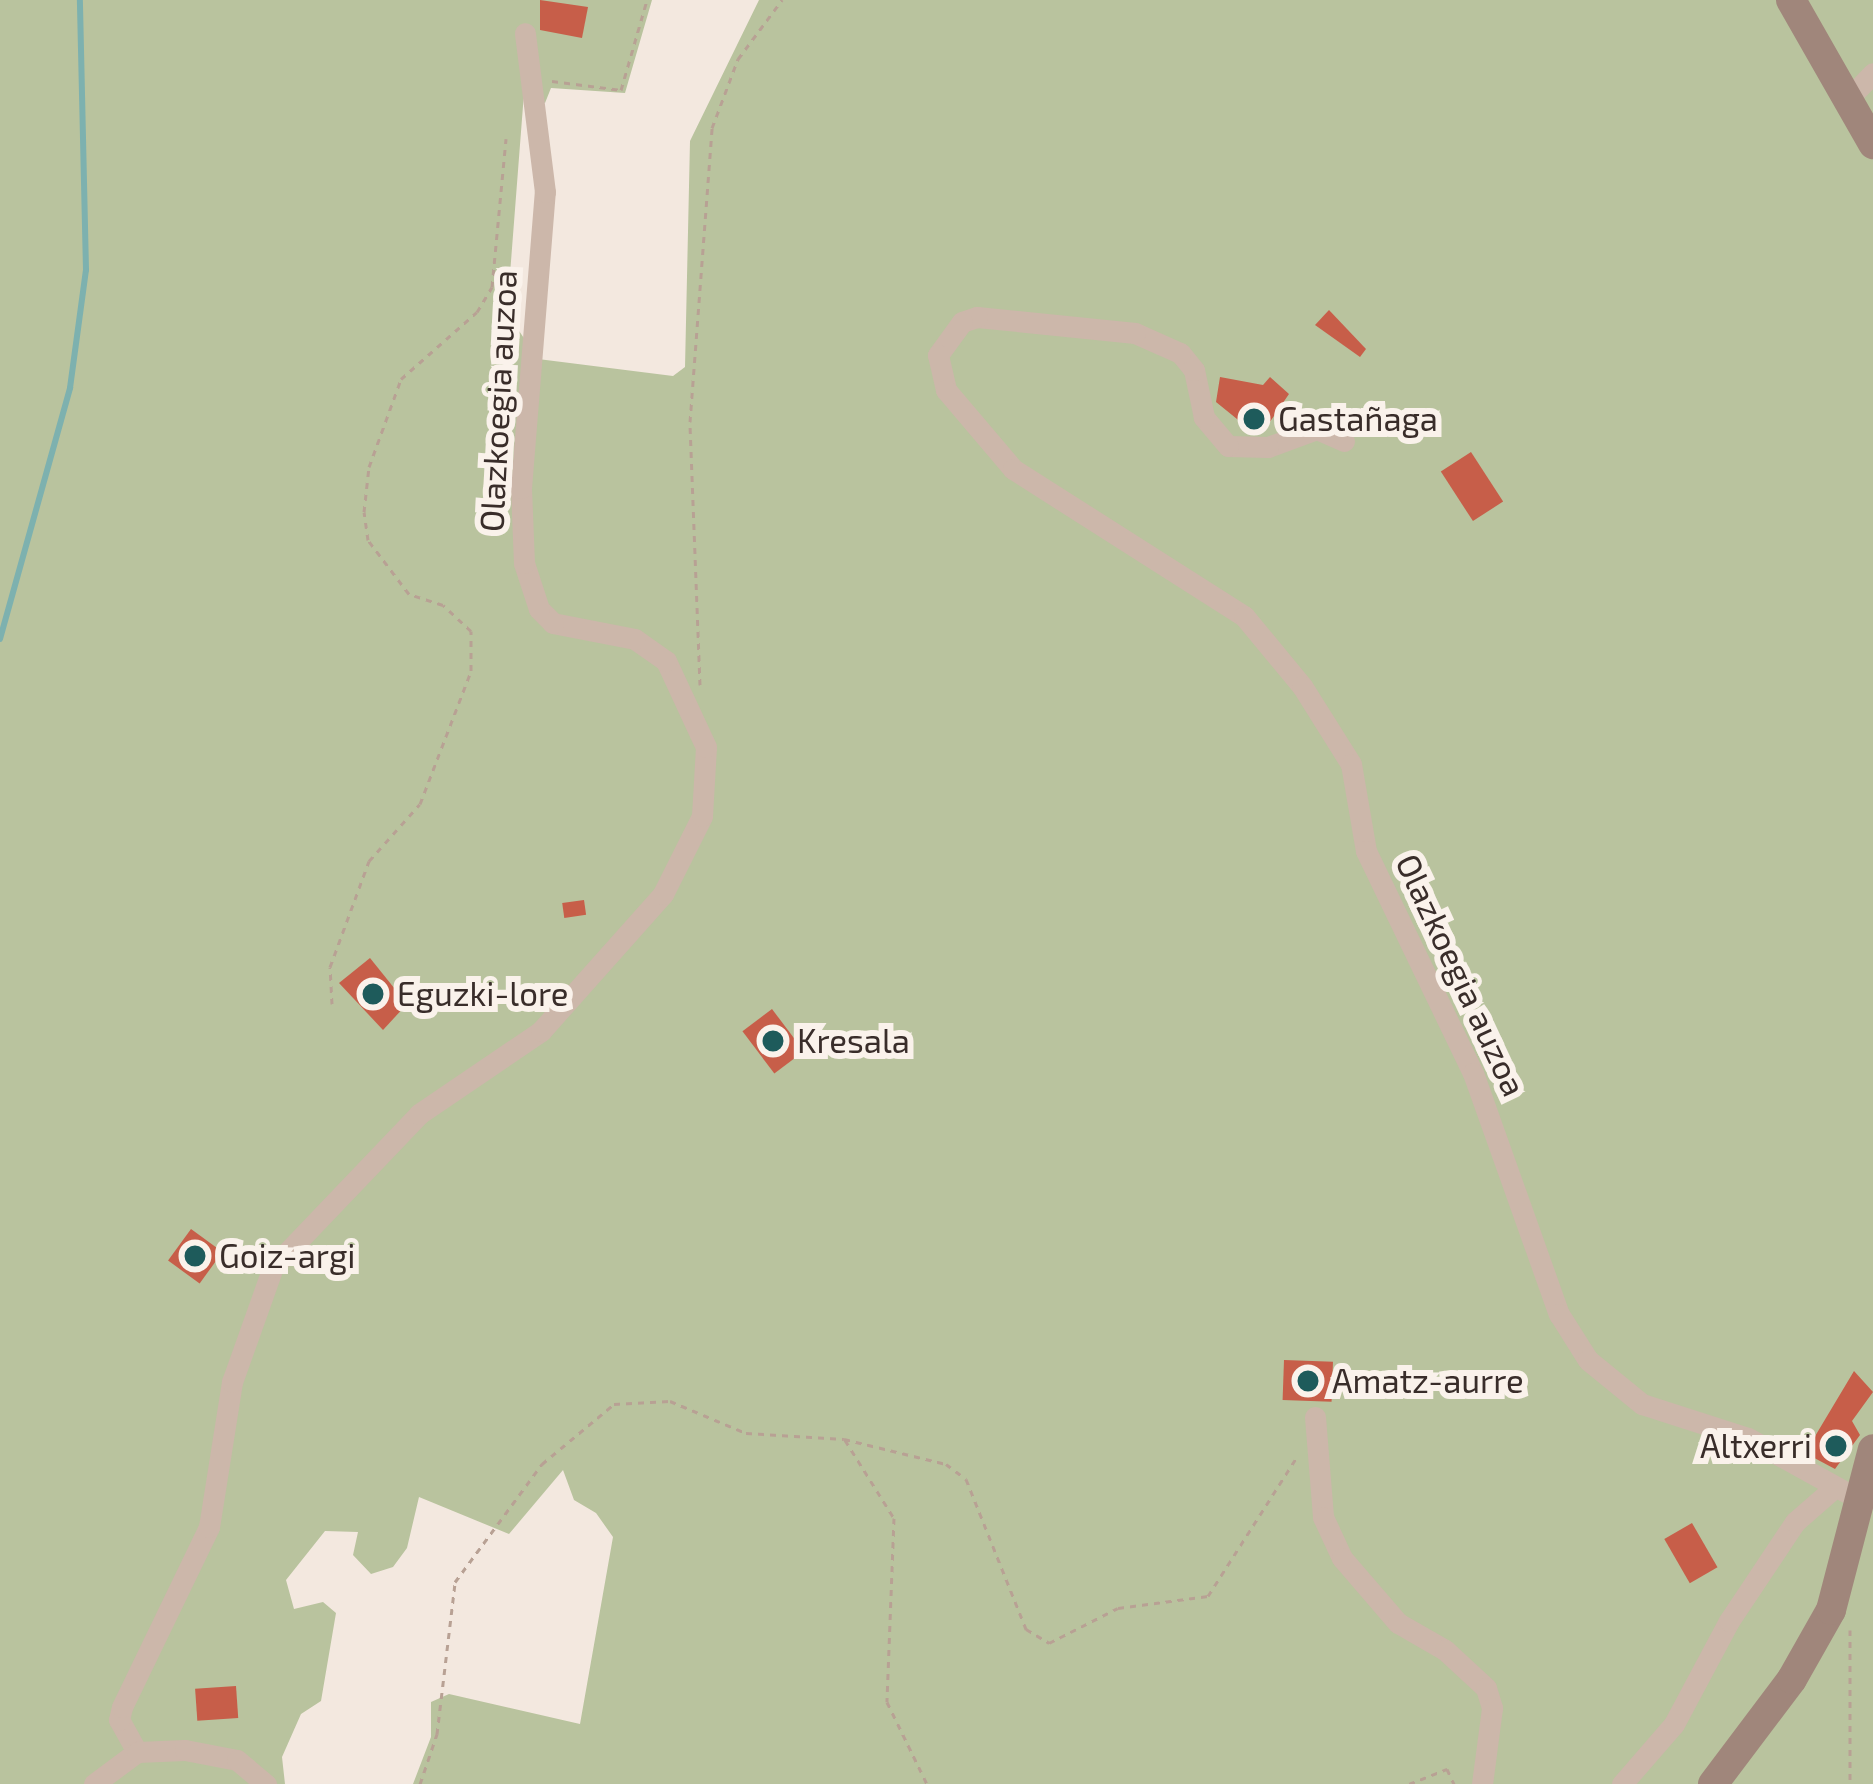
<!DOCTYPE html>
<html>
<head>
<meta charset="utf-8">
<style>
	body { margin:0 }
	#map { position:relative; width:1873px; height:1784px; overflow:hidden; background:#f3e8df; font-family:"Exo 2",sans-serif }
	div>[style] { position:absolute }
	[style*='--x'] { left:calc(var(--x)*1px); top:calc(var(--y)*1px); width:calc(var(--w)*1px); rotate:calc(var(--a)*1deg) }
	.green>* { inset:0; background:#b9c39e }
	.stream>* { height:6px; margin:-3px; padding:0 3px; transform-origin:3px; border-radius:3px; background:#7db1af }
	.building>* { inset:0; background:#c75e49; transform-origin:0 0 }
	.path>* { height:3px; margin-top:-1.5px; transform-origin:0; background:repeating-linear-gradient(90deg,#b8a194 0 6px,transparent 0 12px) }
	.street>* { height:21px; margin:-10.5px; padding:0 10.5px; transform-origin:10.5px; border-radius:10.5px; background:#ccb7aa }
	.secondary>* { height:30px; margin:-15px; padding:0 15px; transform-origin:15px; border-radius:15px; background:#a0867b }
	.dots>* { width:33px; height:33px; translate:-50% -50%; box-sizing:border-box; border:6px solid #faf2eb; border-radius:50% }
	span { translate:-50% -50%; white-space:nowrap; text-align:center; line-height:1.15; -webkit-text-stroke:12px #faf2eb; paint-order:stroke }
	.street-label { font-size:33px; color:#392d2a }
	.poi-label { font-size:33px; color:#392d2a }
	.left { translate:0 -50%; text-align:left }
	.right { translate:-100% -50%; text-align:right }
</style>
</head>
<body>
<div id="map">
	<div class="green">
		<i style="clip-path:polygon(0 0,652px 0,625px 93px,551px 88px,545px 103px,524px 93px,507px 313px,538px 359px,673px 376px,685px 367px,690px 141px,759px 0,1873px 0,1873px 1784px,413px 1784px,431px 1737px,431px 1702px,449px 1694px,580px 1724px,613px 1537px,596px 1513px,574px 1500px,563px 1470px,509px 1534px,419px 1497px,407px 1548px,393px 1567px,371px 1574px,353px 1555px,358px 1532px,325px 1531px,286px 1580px,294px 1609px,323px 1602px,336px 1613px,321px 1701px,301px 1714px,282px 1757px,285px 1784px,0 1784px)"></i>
	</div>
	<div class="stream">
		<i style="--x:0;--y:639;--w:261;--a:-74.4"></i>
		<i style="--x:70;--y:388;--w:119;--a:-82.3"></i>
		<i style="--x:86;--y:270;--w:270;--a:-91.3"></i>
	</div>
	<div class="building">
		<i style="clip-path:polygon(540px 0,588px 7px,582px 38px,540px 30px)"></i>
		<i style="clip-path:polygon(1329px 310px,1366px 349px,1360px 357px,1315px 325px)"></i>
		<i style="clip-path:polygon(1220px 377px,1263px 385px,1270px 377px,1289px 394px,1263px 432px,1253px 432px,1216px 402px)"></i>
		<i style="left:1471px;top:452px;width:59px;height:36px;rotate:57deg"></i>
		<i style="left:584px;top:900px;width:15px;height:22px;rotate:82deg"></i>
		<i style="clip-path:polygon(370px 958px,407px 1004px,383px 1030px,339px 983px)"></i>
		<i style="left:772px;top:1009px;width:53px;height:37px;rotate:53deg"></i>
		<i style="left:191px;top:1229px;width:39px;height:39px;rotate:36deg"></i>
		<i style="left:1284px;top:1360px;width:49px;height:40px;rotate:2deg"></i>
		<i style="clip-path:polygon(1854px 1371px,1873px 1392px,1852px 1421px,1860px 1435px,1835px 1469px,1805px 1453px)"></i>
		<i style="left:1692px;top:1523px;width:51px;height:32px;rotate:60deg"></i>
		<i style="left:236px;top:1686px;width:32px;height:41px;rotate:86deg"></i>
	</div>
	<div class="path">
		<i style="--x:552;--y:81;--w:70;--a:7.4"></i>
		<i style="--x:621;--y:90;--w:94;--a:-73.9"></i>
		<i style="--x:700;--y:685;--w:263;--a:-92.2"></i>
		<i style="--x:690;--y:422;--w:295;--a:-85.7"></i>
		<i style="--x:712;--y:128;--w:74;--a:-69.4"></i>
		<i style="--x:738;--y:59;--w:74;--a:-53.3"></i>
		<i style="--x:332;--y:1004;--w:37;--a:-93"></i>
		<i style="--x:330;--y:967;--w:113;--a:-69.8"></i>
		<i style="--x:369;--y:861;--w:76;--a:-48.2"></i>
		<i style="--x:420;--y:804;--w:142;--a:-69"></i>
		<i style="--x:471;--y:671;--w:40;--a:-90"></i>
		<i style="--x:471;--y:631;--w:38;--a:-137"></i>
		<i style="--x:443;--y:605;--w:36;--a:-162"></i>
		<i style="--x:409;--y:594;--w:68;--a:-127.2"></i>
		<i style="--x:368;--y:540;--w:28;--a:-98"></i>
		<i style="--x:364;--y:512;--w:45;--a:-83.7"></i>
		<i style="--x:369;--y:467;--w:94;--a:-70"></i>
		<i style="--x:401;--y:379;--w:101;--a:-41.4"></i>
		<i style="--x:477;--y:312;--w:29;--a:-59"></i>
		<i style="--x:492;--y:287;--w:149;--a:-84.6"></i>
		<i style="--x:845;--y:1440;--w:92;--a:57.9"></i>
		<i style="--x:894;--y:1518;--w:184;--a:92.2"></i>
		<i style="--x:887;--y:1702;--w:91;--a:64"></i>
		<i style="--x:1850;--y:1630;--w:154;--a:90"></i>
		<i style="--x:420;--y:1784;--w:53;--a:-71.2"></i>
		<i style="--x:437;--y:1734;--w:153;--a:-83.2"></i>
		<i style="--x:455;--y:1582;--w:147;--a:-53.6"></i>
		<i style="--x:542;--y:1464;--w:94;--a:-39.8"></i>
		<i style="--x:614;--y:1404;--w:56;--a:-3.1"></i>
		<i style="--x:670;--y:1401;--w:82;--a:22.8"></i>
		<i style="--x:746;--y:1433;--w:98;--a:3.5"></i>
		<i style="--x:844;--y:1439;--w:105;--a:13.8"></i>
		<i style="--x:946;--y:1464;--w:25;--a:37"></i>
		<i style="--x:966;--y:1479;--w:162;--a:68.2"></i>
		<i style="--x:1026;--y:1629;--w:27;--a:31"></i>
		<i style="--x:1049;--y:1643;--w:77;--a:-26.9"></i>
		<i style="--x:1118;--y:1608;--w:91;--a:-7.6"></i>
		<i style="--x:1208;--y:1596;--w:165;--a:-57.4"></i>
		<i style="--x:1409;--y:1784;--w:41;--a:-21.5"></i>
		<i style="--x:1447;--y:1769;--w:17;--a:65"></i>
	</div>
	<div class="street">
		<i style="--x:1845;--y:102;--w:40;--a:-46"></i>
		<i style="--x:1344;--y:441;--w:30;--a:-156"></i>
		<i style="--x:1317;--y:429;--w:52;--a:159.8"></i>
		<i style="--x:1268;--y:447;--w:40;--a:-178.6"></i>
		<i style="--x:1228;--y:446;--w:38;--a:-130"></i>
		<i style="--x:1204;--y:417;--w:48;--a:-102"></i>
		<i style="--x:1194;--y:370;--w:22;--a:-129"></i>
		<i style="--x:1180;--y:353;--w:49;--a:-156"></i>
		<i style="--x:1135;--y:333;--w:159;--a:-174.2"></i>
		<i style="--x:977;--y:317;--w:16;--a:162"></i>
		<i style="--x:962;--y:322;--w:41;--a:126"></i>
		<i style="--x:938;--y:355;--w:36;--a:77"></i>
		<i style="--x:946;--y:390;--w:104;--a:49.7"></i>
		<i style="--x:1013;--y:469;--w:274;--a:32.5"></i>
		<i style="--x:1244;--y:616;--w:91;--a:50.4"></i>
		<i style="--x:1302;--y:686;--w:92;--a:57.9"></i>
		<i style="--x:1351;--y:764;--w:88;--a:80.2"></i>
		<i style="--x:1366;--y:851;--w:246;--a:64.3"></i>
		<i style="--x:1473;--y:1073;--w:256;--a:70.4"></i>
		<i style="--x:1559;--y:1314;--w:54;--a:57.8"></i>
		<i style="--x:1588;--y:1360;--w:70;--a:39.2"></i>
		<i style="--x:1642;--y:1404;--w:111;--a:17.8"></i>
		<i style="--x:1748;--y:1438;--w:130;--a:28.9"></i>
		<i style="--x:1315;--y:1417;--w:100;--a:85.4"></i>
		<i style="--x:1323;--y:1517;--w:45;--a:65.1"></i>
		<i style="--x:1342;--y:1558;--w:86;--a:49.3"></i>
		<i style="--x:1398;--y:1623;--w:54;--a:29.9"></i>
		<i style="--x:1445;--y:1650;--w:56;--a:42.8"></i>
		<i style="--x:1486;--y:1688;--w:21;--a:73"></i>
		<i style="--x:1492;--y:1708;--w:77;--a:97.5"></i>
		<i style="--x:137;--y:1752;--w:37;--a:-119"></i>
		<i style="--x:119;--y:1720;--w:13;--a:-77"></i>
		<i style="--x:122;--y:1707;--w:200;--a:-64.2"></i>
		<i style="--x:209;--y:1527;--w:147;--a:-81"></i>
		<i style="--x:232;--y:1382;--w:122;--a:-70.4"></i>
		<i style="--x:273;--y:1267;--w:211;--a:-46.3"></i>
		<i style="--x:419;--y:1114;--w:148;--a:-34.2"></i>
		<i style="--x:541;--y:1031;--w:183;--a:-48.3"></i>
		<i style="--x:663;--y:894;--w:87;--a:-63.4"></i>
		<i style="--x:702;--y:816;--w:69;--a:-86.7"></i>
		<i style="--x:706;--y:747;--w:95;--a:-114.9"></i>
		<i style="--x:666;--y:661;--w:38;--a:-145"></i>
		<i style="--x:635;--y:639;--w:84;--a:-169"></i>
		<i style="--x:553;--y:623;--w:20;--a:-135"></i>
		<i style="--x:539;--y:609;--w:48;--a:-108.1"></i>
		<i style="--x:524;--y:563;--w:75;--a:-92.3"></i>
		<i style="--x:521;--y:488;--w:297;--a:-85.4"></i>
		<i style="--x:545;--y:192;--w:160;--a:-97.2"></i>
		<i style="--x:94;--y:1784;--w:54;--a:-36.7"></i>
		<i style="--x:137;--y:1752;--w:48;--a:-2.4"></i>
		<i style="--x:185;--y:1750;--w:53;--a:10.9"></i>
		<i style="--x:237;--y:1760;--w:38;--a:40"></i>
		<i style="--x:1622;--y:1784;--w:79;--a:-49.1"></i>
		<i style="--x:1674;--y:1724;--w:117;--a:-61.9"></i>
		<i style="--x:1729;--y:1621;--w:119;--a:-56.3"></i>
		<i style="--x:1795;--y:1522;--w:53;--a:-41.2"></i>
	</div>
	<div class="secondary">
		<i style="--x:1791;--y:0;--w:166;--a:60.3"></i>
		<i style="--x:1713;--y:1784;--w:131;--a:-53"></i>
		<i style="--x:1792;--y:1679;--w:79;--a:-60.5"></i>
		<i style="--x:1831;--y:1610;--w:166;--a:-75.4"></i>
	</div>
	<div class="dots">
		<i style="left:1254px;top:419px;background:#1e5b5b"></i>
		<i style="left:373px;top:994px;background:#1e5b5b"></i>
		<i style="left:773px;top:1041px;background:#1e5b5b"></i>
		<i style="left:195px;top:1256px;background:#1e5b5b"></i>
		<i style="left:1308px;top:1381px;background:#1e5b5b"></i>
		<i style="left:1836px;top:1446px;background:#1e5b5b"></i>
	</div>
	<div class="street-label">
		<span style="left:498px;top:401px;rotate:-87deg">Olazkoegia auzoa</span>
		<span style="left:1461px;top:975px;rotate:65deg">Olazkoegia auzoa</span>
	</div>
	<div class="poi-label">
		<span class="left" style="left:1278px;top:419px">Gastañaga</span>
		<span class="left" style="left:397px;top:994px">Eguzki-lore</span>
		<span class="left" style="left:797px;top:1041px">Kresala</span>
		<span class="left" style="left:219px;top:1256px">Goiz-argi</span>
		<span class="left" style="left:1332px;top:1381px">Amatz-aurre</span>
		<span class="right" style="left:1812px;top:1446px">Altxerri</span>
	</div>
</div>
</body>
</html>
